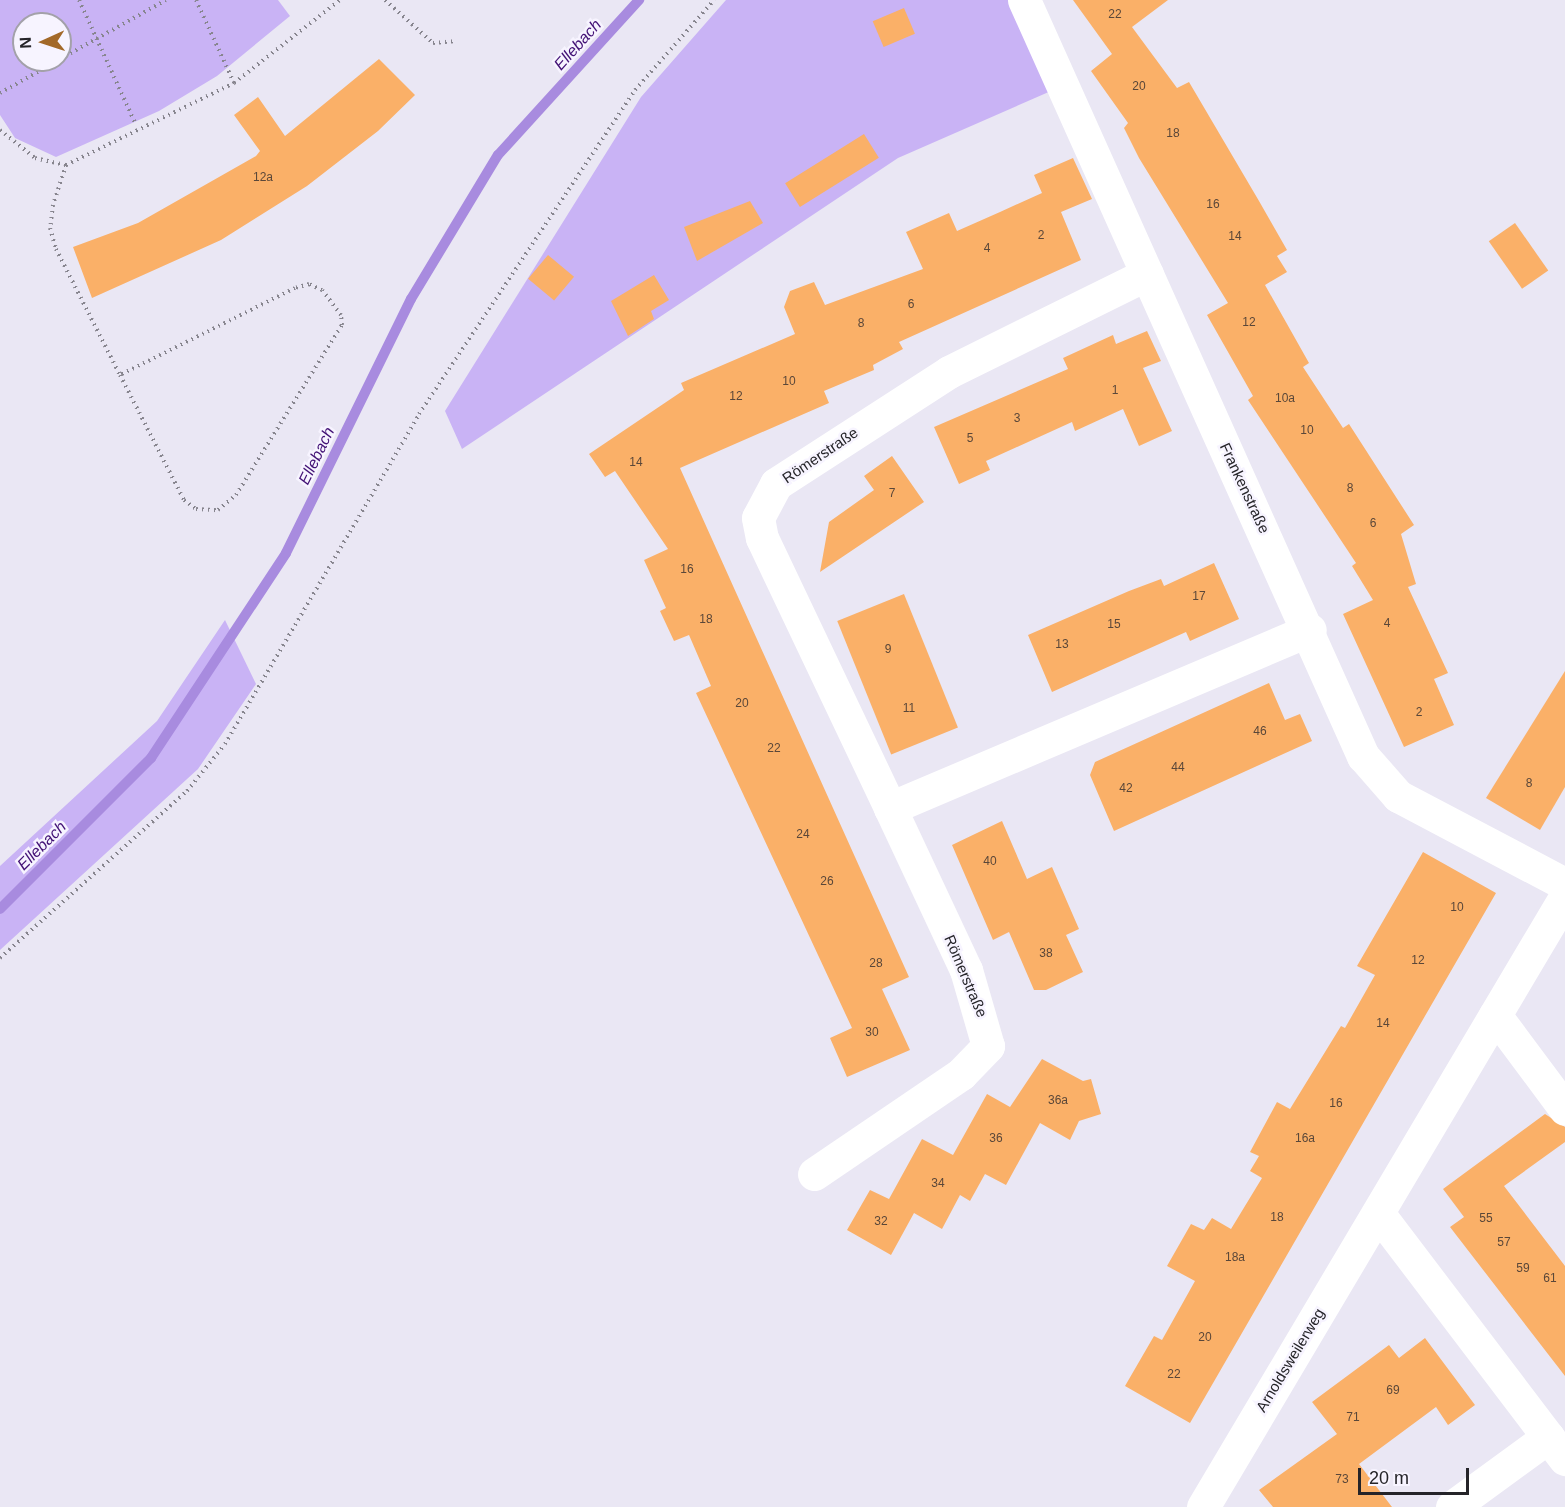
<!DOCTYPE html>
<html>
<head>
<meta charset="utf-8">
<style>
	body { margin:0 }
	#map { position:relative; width:1565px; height:1507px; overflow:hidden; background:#eae7f4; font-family:Helvetica,sans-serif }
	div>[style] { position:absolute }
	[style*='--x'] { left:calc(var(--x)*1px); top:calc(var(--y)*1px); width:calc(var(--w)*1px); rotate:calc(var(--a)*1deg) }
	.green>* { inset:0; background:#c9b3f5 }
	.stream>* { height:10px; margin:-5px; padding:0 5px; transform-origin:5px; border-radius:5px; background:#a88bdf }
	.building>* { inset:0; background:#fab068; transform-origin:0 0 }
	.path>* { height:4px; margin-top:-2px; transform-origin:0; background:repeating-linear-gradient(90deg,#87858e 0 1.5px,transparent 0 6px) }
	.street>* { height:33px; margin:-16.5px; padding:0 16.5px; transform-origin:16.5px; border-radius:16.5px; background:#fff }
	span { translate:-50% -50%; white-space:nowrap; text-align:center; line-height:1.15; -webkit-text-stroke:5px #f7f4ff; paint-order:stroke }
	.number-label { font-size:12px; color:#5a4739 }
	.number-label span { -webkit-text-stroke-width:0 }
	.street-label { font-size:15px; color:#252429 }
	.water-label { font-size:16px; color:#421175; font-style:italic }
	.north { position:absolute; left:12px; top:12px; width:60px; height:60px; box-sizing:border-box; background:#f7f4ff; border:2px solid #a3a1a9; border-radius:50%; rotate:267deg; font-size:16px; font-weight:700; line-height:24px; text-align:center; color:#252429 }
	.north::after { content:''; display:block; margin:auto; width:21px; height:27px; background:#a36929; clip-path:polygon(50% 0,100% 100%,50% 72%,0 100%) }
	.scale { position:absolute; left:1358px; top:1468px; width:111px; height:27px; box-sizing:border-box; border:3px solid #252429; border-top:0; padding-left:8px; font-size:18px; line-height:21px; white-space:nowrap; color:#252429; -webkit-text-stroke:4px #f7f4ff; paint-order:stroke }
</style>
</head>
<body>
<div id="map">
	<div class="green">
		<i style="clip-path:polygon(evenodd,0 0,278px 0,290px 16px,217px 76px,159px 111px,56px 157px,15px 138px,0 115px,0 0,24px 24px,60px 24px,60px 60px,24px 60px,24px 24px)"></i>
		<i style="clip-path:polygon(726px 0,1017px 0,1051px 91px,898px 158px,462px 449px,445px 411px,641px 97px)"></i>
		<i style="clip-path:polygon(225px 620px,256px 684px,198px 769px,0 950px,0 866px,157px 721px)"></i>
	</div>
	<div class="stream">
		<i style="--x:0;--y:909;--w:214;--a:-45"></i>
		<i style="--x:151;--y:758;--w:245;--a:-56.6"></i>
		<i style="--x:286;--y:553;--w:283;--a:-63.8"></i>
		<i style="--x:411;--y:299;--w:168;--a:-58.9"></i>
		<i style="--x:498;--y:155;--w:210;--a:-47.7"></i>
	</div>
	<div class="building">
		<i style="clip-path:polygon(1073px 0,1168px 0,1132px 27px,1177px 88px,1189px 82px,1259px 201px,1287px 250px,1277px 256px,1287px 272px,1265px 285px,1309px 363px,1303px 367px,1343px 428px,1349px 424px,1414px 525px,1401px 534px,1416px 584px,1408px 587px,1448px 673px,1434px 679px,1454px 725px,1404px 747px,1343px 614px,1373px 600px,1352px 566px,1356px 563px,1248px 400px,1253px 396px,1207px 315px,1228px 303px,1139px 158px,1124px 128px,1128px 123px,1091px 71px,1112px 54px)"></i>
		<i style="left:904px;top:8px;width:28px;height:34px;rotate:67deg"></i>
		<i style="clip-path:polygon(379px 59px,415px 95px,378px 131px,307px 186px,221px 240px,92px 298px,73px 247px,138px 223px,256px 156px,260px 151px,234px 115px,258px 97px,285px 136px)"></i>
		<i style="left:864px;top:134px;width:28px;height:93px;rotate:58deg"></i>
		<i style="clip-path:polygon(1073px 158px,1092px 199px,1061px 212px,1081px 260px,899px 342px,903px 349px,873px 365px,874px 370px,824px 391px,829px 403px,680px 468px,909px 977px,882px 989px,910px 1050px,847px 1077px,830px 1038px,852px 1028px,696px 693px,711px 686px,689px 635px,674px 641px,660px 611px,666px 608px,644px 560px,668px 549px,615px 471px,605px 477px,589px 454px,684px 390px,681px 383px,795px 334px,784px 307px,790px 291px,814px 282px,825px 305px,923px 269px,906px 232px,949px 213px,957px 231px,1000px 212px,1042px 193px,1034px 175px)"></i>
		<i style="clip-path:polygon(750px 201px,763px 223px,697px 261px,684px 227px)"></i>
		<i style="left:1515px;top:223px;width:58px;height:32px;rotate:55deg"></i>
		<i style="left:548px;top:255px;width:34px;height:31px;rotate:40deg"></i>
		<i style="clip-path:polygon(654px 275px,669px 300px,651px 311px,654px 319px,628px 336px,611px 301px)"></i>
		<i style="clip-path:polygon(1147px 331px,1161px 361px,1143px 368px,1172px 431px,1139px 446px,1123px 409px,1075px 431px,1072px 422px,986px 461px,990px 470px,959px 484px,934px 427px,1068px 369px,1063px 358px,1113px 335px,1116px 344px)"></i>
		<i style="clip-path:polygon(892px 456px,924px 502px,820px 572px,829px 522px,874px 490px,864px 476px)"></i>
		<i style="clip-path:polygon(1214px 563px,1239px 619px,1190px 641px,1186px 632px,1052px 692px,1028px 635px,1129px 591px,1161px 579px,1164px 586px)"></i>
		<i style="left:904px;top:594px;width:144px;height:72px;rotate:68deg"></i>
		<i style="clip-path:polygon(1565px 671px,1565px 787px,1540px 830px,1486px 798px)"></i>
		<i style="clip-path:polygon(1269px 683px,1285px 720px,1300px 714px,1312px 741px,1114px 831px,1090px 775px,1095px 762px)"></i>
		<i style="clip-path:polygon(1002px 821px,1027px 879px,1052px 867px,1079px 929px,1066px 935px,1083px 972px,1046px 990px,1034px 990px,1009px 932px,993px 940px,952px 845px)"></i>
		<i style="clip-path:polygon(1423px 852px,1496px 893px,1190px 1423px,1125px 1386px,1154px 1336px,1162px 1340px,1195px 1281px,1167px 1266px,1191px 1224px,1204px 1230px,1212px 1218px,1231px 1229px,1262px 1178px,1250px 1171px,1259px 1156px,1250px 1152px,1277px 1102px,1290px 1109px,1341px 1026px,1345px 1028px,1375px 975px,1357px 966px)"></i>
		<i style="clip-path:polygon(1042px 1059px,1083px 1081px,1091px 1079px,1101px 1114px,1079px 1121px,1070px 1140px,1040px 1123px,1006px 1185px,985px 1174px,970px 1201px,960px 1195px,942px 1229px,914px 1213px,891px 1255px,847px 1230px,870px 1190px,889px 1199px,922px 1139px,953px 1155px,987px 1094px,1010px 1107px)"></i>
		<i style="clip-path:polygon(1545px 1114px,1565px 1127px,1565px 1142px,1504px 1186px,1565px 1266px,1565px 1376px,1450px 1227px,1464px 1217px,1443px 1189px)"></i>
		<i style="clip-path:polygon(1425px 1338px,1475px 1405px,1448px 1425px,1436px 1407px,1359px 1464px,1392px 1507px,1273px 1507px,1259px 1490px,1337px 1434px,1312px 1402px,1389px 1345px,1399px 1358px)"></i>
	</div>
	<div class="path">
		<i style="--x:79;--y:0;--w:137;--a:65.5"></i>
		<i style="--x:196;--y:0;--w:91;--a:65.4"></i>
		<i style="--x:385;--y:0;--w:64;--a:41.9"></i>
		<i style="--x:433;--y:43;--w:21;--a:-5"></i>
		<i style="--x:60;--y:59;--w:121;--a:-29.1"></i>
		<i style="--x:0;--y:93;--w:68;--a:-29.2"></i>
		<i style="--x:0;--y:130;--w:45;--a:38.7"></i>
		<i style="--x:35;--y:158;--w:32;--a:13"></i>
		<i style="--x:66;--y:165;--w:187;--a:-26"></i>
		<i style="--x:234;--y:83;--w:135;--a:-38.1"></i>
		<i style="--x:66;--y:165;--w:42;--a:108"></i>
		<i style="--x:53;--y:205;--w:23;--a:97"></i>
		<i style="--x:50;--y:228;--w:22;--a:74"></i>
		<i style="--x:56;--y:249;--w:141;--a:63.1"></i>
		<i style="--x:120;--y:375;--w:140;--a:62.9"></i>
		<i style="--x:184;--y:500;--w:15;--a:37"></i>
		<i style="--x:196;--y:509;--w:22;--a:3"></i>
		<i style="--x:218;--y:510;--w:23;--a:-40"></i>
		<i style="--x:236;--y:495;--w:200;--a:-58.1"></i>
		<i style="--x:342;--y:325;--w:10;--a:-96"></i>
		<i style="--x:341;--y:315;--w:31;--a:-127"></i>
		<i style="--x:322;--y:290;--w:14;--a:-155"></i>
		<i style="--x:309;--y:284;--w:15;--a:164"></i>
		<i style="--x:295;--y:288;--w:195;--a:153.6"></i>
		<i style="--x:0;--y:958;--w:251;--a:-41.8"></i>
		<i style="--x:187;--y:791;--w:60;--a:-51"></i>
		<i style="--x:225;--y:744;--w:383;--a:-59.5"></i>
		<i style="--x:419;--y:414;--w:389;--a:-56.3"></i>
		<i style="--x:635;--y:90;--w:120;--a:-48.7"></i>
	</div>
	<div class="street">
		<i style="--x:1024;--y:0;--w:829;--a:65.85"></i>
		<i style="--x:1363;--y:756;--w:53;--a:48.8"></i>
		<i style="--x:1398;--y:796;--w:189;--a:27.8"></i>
		<i style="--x:1147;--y:274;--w:221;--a:153.7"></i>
		<i style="--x:949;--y:372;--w:206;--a:147.1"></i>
		<i style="--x:776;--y:484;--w:38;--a:118"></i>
		<i style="--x:758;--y:518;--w:20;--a:79"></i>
		<i style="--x:762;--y:538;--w:299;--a:64.6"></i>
		<i style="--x:890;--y:808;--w:456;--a:-23"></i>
		<i style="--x:1495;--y:1015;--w:117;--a:53.3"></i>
		<i style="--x:814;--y:1174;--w:178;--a:-34.2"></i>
		<i style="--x:961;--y:1074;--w:39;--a:-46"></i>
		<i style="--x:988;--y:1046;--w:79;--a:-106.1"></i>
		<i style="--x:966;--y:970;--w:179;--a:-115.1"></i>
		<i style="--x:1378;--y:1213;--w:309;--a:52.8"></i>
		<i style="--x:1203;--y:1507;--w:709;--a:-59.31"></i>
		<i style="--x:1452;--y:1507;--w:119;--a:-36.1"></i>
	</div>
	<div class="number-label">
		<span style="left:1115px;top:15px">22</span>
		<span style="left:1139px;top:87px">20</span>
		<span style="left:1173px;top:134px">18</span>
		<span style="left:263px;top:178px">12a</span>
		<span style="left:1213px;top:205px">16</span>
		<span style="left:1041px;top:236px">2</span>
		<span style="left:1235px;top:237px">14</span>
		<span style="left:987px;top:249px">4</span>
		<span style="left:911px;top:305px">6</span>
		<span style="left:1249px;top:323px">12</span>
		<span style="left:861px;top:324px">8</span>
		<span style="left:789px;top:382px">10</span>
		<span style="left:1115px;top:391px">1</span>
		<span style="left:736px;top:397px">12</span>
		<span style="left:1285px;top:399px">10a</span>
		<span style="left:1017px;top:419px">3</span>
		<span style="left:1307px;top:431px">10</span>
		<span style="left:970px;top:439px">5</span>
		<span style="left:636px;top:463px">14</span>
		<span style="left:1350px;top:489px">8</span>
		<span style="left:892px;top:494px">7</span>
		<span style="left:1373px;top:524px">6</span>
		<span style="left:687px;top:570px">16</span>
		<span style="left:1199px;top:597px">17</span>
		<span style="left:706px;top:620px">18</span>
		<span style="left:1387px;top:624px">4</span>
		<span style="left:1114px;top:625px">15</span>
		<span style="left:1062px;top:645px">13</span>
		<span style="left:888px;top:650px">9</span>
		<span style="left:742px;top:704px">20</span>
		<span style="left:909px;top:709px">11</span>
		<span style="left:1419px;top:713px">2</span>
		<span style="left:1260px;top:732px">46</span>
		<span style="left:774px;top:749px">22</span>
		<span style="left:1178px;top:768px">44</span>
		<span style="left:1529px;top:784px">8</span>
		<span style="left:1126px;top:789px">42</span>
		<span style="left:803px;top:835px">24</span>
		<span style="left:990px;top:862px">40</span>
		<span style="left:827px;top:882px">26</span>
		<span style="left:1457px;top:908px">10</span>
		<span style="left:1046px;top:954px">38</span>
		<span style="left:1418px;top:961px">12</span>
		<span style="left:876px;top:964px">28</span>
		<span style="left:1383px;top:1024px">14</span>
		<span style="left:872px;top:1033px">30</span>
		<span style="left:1058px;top:1101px">36a</span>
		<span style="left:1336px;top:1104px">16</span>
		<span style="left:996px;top:1139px">36</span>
		<span style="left:1305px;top:1139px">16a</span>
		<span style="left:938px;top:1184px">34</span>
		<span style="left:1277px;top:1218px">18</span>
		<span style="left:1486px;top:1219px">55</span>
		<span style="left:881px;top:1222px">32</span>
		<span style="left:1504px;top:1243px">57</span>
		<span style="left:1235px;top:1258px">18a</span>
		<span style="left:1523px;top:1269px">59</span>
		<span style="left:1550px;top:1279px">61</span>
		<span style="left:1205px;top:1338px">20</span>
		<span style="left:1174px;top:1375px">22</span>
		<span style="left:1393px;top:1391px">69</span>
		<span style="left:1353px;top:1418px">71</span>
		<span style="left:1342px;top:1480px">73</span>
	</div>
	<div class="street-label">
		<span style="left:820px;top:455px;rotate:-34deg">Römerstraße</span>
		<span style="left:1245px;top:488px;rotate:65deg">Frankenstraße</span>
		<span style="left:966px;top:976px;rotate:67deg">Römerstraße</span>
		<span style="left:1290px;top:1360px;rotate:-59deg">Arnoldsweilerweg</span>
	</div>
	<div class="water-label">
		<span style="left:578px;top:45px;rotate:-48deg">Ellebach</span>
		<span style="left:317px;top:456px;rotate:-64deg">Ellebach</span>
		<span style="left:42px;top:846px;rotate:-45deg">Ellebach</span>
	</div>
	<div class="north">N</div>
	<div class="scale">20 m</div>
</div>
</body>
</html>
